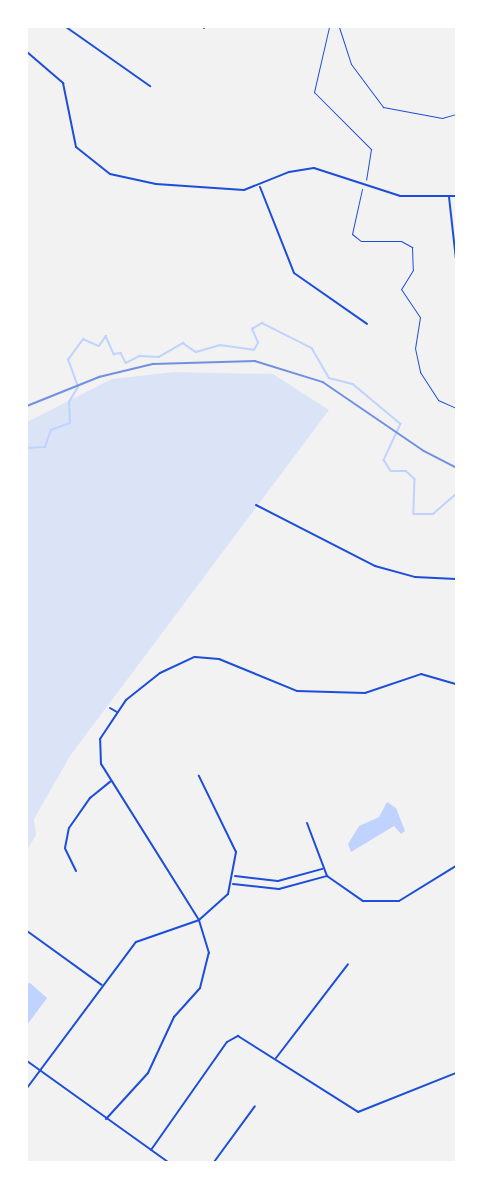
<!DOCTYPE html>
<html>
<head>
<meta charset="utf-8">
<style>
	body { margin:0 }
	#map { position:relative; width:483px; height:1189px; overflow:hidden; background:#f2f2f2; font-family:Helvetica,sans-serif }
	div>[style] { position:absolute }
	[style*='--x'] { left:calc(var(--x)*1px); top:calc(var(--y)*1px); width:calc(var(--w)*1px); rotate:calc(var(--a)*1deg) }
	.green>* { inset:0; background:#dbe4f7 }
	.water>* { inset:0; background:#bfd3fe }
	.stream>* { height:1.5px; margin:-0.75px; padding:0 0.75px; transform-origin:0.75px; border-radius:0.75px; background:#bfd3fe }
	.path>* { height:1px; margin:-0.5px; padding:0 0.5px; transform-origin:0.5px; border-radius:0.5px; background:#1d4ed8 }
	.minor>* { height:2px; margin:-1px; padding:0 1px; transform-origin:1px; border-radius:1px; background:#1d4ed8 }
	.tertiary>* { height:2px; margin:-1px; padding:0 1px; transform-origin:1px; border-radius:1px; background:#1d4ed8 }
	.rail>* { height:1.5px; margin:-0.75px; padding:0 0.75px; transform-origin:0.75px; border-radius:0.75px; background:#7290e2 }
	span { translate:-50% -50%; white-space:nowrap; text-align:center; line-height:1.15; -webkit-text-stroke:6px #fff; paint-order:stroke }
	.frame { position:absolute; inset:0; border:28px solid #fff; pointer-events:none }
</style>
</head>
<body>
<div id="map">
	<div class="green">
		<i style="clip-path:polygon(174px 372px,273px 374px,329px 410px,70px 756px,34px 819px,36px 835px,27px 850px,27px 422px,112px 379px)"></i>
	</div>
	<div class="water">
		<i style="clip-path:polygon(387px 802px,396px 808px,405px 831px,401px 834px,394px 826px,351px 852px,348px 844px,359px 826px,379px 817px)"></i>
		<i style="clip-path:polygon(30px 983px,47px 998px,27px 1025px,27px 984px)"></i>
	</div>
	<div class="stream">
		<i style="--x:27;--y:448;--w:18;--a:-3"></i>
		<i style="--x:45;--y:447;--w:18;--a:-71"></i>
		<i style="--x:51;--y:430;--w:20;--a:-20"></i>
		<i style="--x:70;--y:423;--w:21;--a:-93"></i>
		<i style="--x:69;--y:402;--w:17;--a:-59"></i>
		<i style="--x:78;--y:387;--w:29;--a:-110"></i>
		<i style="--x:68;--y:360;--w:26;--a:-54"></i>
		<i style="--x:83;--y:339;--w:17;--a:24"></i>
		<i style="--x:99;--y:346;--w:12;--a:-55"></i>
		<i style="--x:106;--y:336;--w:20;--a:66"></i>
		<i style="--x:114;--y:354;--w:7;--a:-8"></i>
		<i style="--x:121;--y:353;--w:11;--a:63"></i>
		<i style="--x:126;--y:363;--w:16;--a:-27"></i>
		<i style="--x:140;--y:356;--w:19;--a:3"></i>
		<i style="--x:159;--y:357;--w:28;--a:-30"></i>
		<i style="--x:183;--y:343;--w:16;--a:35"></i>
		<i style="--x:196;--y:352;--w:25;--a:-16"></i>
		<i style="--x:220;--y:345;--w:34;--a:8"></i>
		<i style="--x:254;--y:350;--w:8;--a:-60"></i>
		<i style="--x:258;--y:343;--w:15;--a:-113"></i>
		<i style="--x:252;--y:329;--w:12;--a:-31"></i>
		<i style="--x:262;--y:323;--w:56;--a:26.6"></i>
		<i style="--x:312;--y:348;--w:34;--a:60"></i>
		<i style="--x:329;--y:378;--w:25;--a:14"></i>
		<i style="--x:353;--y:384;--w:62;--a:39.8"></i>
		<i style="--x:401;--y:424;--w:40;--a:115"></i>
		<i style="--x:384;--y:460;--w:13;--a:58"></i>
		<i style="--x:391;--y:471;--w:15;--a:0"></i>
		<i style="--x:406;--y:471;--w:12;--a:42"></i>
		<i style="--x:415;--y:479;--w:35;--a:92"></i>
		<i style="--x:414;--y:514;--w:19;--a:0"></i>
		<i style="--x:433;--y:514;--w:30;--a:-41"></i>
	</div>
	<div class="path">
		<i style="--x:329;--y:27;--w:67;--a:103"></i>
		<i style="--x:314;--y:92;--w:81;--a:45"></i>
		<i style="--x:371;--y:149;--w:31;--a:99"></i>
		<i style="--x:339;--y:27;--w:39;--a:72"></i>
		<i style="--x:351;--y:64;--w:54;--a:53.3"></i>
		<i style="--x:383;--y:107;--w:60;--a:10.6"></i>
		<i style="--x:442;--y:118;--w:15;--a:-16"></i>
		<i style="--x:362;--y:189;--w:46;--a:102.5"></i>
		<i style="--x:352;--y:234;--w:11;--a:38"></i>
		<i style="--x:361;--y:241;--w:40;--a:0"></i>
		<i style="--x:401;--y:241;--w:13;--a:29"></i>
		<i style="--x:412;--y:247;--w:23;--a:88"></i>
		<i style="--x:413;--y:270;--w:22;--a:122"></i>
		<i style="--x:401;--y:289;--w:34;--a:56"></i>
		<i style="--x:420;--y:317;--w:31;--a:99"></i>
		<i style="--x:415;--y:348;--w:25;--a:78"></i>
		<i style="--x:420;--y:372;--w:33;--a:57"></i>
		<i style="--x:438;--y:400;--w:20;--a:24"></i>
	</div>
	<div class="minor">
		<i style="--x:66;--y:27;--w:103;--a:35.1"></i>
		<i style="--x:204;--y:27;--w:1;--a:90"></i>
		<i style="--x:27;--y:52;--w:48;--a:40.7"></i>
		<i style="--x:63;--y:83;--w:65;--a:78.5"></i>
		<i style="--x:76;--y:147;--w:43;--a:38.5"></i>
		<i style="--x:110;--y:174;--w:47;--a:12.3"></i>
		<i style="--x:156;--y:184;--w:88;--a:3.9"></i>
		<i style="--x:244;--y:190;--w:48;--a:-21.8"></i>
		<i style="--x:289;--y:172;--w:25;--a:-9"></i>
		<i style="--x:314;--y:168;--w:90;--a:18"></i>
		<i style="--x:400;--y:196;--w:56;--a:0"></i>
		<i style="--x:260;--y:187;--w:92;--a:68.4"></i>
		<i style="--x:294;--y:273;--w:89;--a:34.9"></i>
		<i style="--x:449;--y:197;--w:62;--a:83.6"></i>
		<i style="--x:256;--y:505;--w:134;--a:27.1"></i>
		<i style="--x:375;--y:566;--w:41;--a:15.4"></i>
		<i style="--x:415;--y:577;--w:41;--a:2.8"></i>
		<i style="--x:110;--y:708;--w:8;--a:30"></i>
		<i style="--x:307;--y:823;--w:57;--a:69.3"></i>
		<i style="--x:327;--y:876;--w:44;--a:34.8"></i>
		<i style="--x:363;--y:901;--w:36;--a:0"></i>
		<i style="--x:399;--y:901;--w:67;--a:-31.6"></i>
		<i style="--x:76;--y:871;--w:25;--a:-116"></i>
		<i style="--x:65;--y:848;--w:20;--a:-79"></i>
		<i style="--x:69;--y:828;--w:37;--a:-55"></i>
		<i style="--x:90;--y:798;--w:26;--a:-39"></i>
		<i style="--x:235;--y:876;--w:43;--a:6.6"></i>
		<i style="--x:278;--y:881;--w:46;--a:-15.3"></i>
		<i style="--x:233;--y:884;--w:46;--a:6.2"></i>
		<i style="--x:279;--y:889;--w:50;--a:-15.2"></i>
		<i style="--x:27;--y:931;--w:92;--a:35.8"></i>
		<i style="--x:276;--y:1058;--w:118;--a:-52.5"></i>
		<i style="--x:27;--y:1088;--w:182;--a:-53.3"></i>
		<i style="--x:136;--y:942;--w:67;--a:-19.2"></i>
		<i style="--x:199;--y:920;--w:39;--a:-42"></i>
		<i style="--x:228;--y:894;--w:43;--a:-79.2"></i>
		<i style="--x:236;--y:852;--w:85;--a:-116"></i>
		<i style="--x:106;--y:1119;--w:62;--a:-47.6"></i>
		<i style="--x:148;--y:1073;--w:62;--a:-65.1"></i>
		<i style="--x:174;--y:1017;--w:39;--a:-48"></i>
		<i style="--x:200;--y:988;--w:36;--a:-76"></i>
		<i style="--x:209;--y:953;--w:34;--a:-107"></i>
		<i style="--x:199;--y:920;--w:184;--a:-122.1"></i>
		<i style="--x:101;--y:764;--w:25;--a:-92"></i>
		<i style="--x:100;--y:739;--w:47;--a:-56.3"></i>
		<i style="--x:126;--y:700;--w:43;--a:-38.5"></i>
		<i style="--x:160;--y:673;--w:38;--a:-25"></i>
		<i style="--x:195;--y:657;--w:24;--a:5"></i>
		<i style="--x:219;--y:659;--w:84;--a:22.3"></i>
		<i style="--x:297;--y:691;--w:68;--a:1.7"></i>
		<i style="--x:365;--y:693;--w:59;--a:-18.7"></i>
		<i style="--x:421;--y:674;--w:36;--a:16"></i>
		<i style="--x:151;--y:1150;--w:132;--a:-54.9"></i>
		<i style="--x:227;--y:1042;--w:13;--a:-29"></i>
		<i style="--x:238;--y:1036;--w:142;--a:32.3"></i>
		<i style="--x:358;--y:1112;--w:105;--a:-21.7"></i>
		<i style="--x:214;--y:1162;--w:69;--a:-53.8"></i>
	</div>
	<div class="tertiary">
		<i style="--x:27;--y:1061;--w:173;--a:35.6"></i>
	</div>
	<div class="rail">
		<i style="--x:27;--y:406;--w:78;--a:-21.9"></i>
		<i style="--x:99;--y:377;--w:56;--a:-13.5"></i>
		<i style="--x:153;--y:364;--w:102;--a:-1.7"></i>
		<i style="--x:255;--y:361;--w:71;--a:17.2"></i>
		<i style="--x:323;--y:382;--w:122;--a:34.3"></i>
		<i style="--x:424;--y:451;--w:36;--a:27"></i>
	</div>
	<div class="frame"></div>
</div>
</body>
</html>
